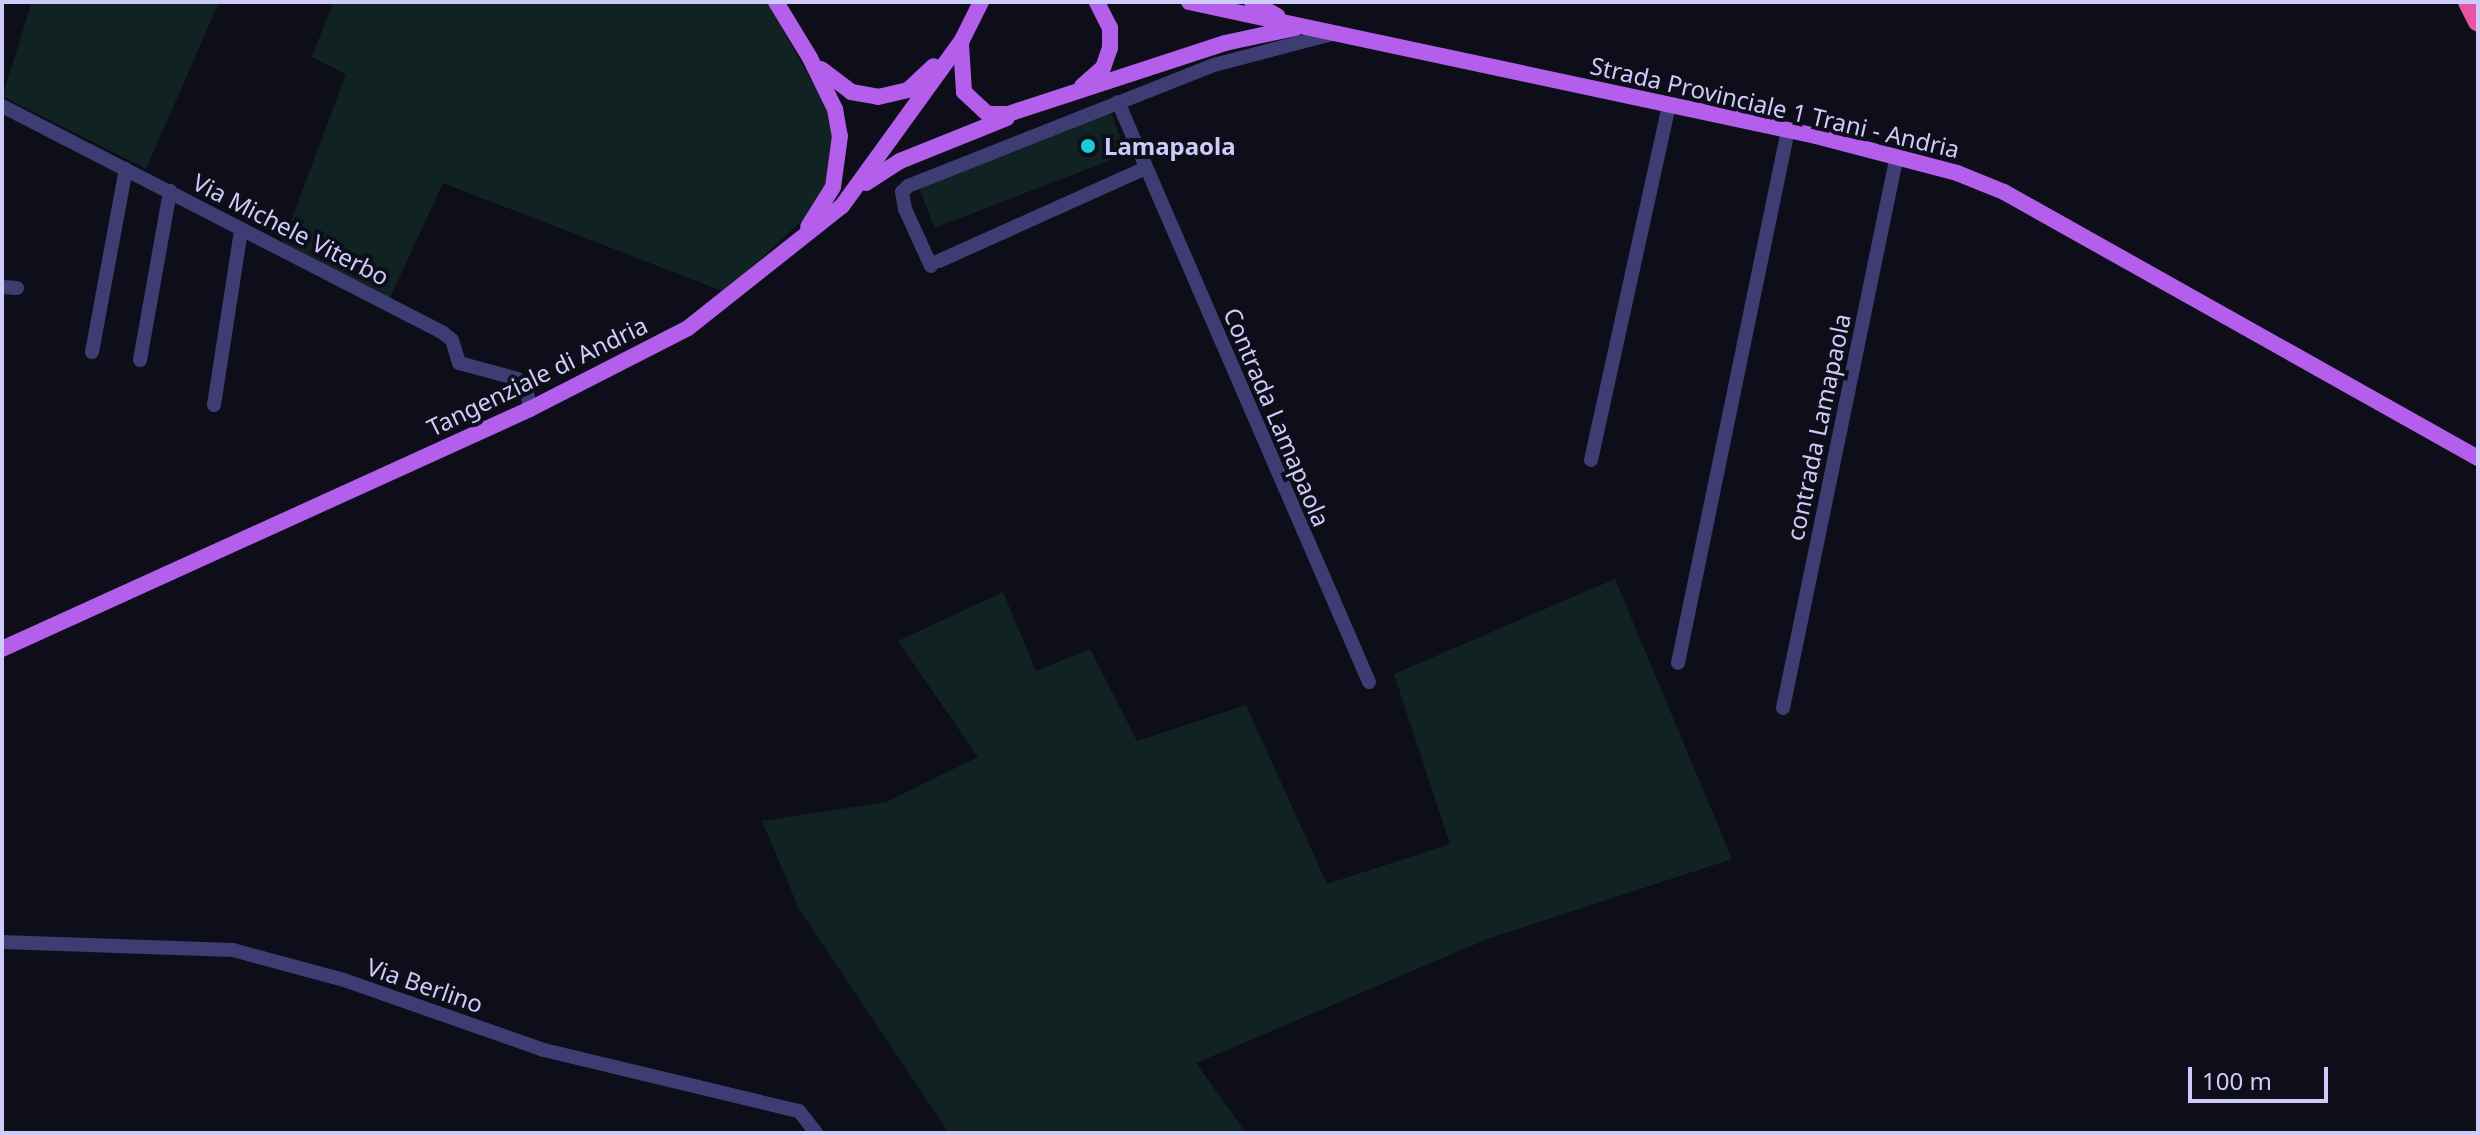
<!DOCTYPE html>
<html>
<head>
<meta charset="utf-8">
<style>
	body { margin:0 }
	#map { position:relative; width:2480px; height:1135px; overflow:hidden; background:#0e0d1a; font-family:"Noto Sans",sans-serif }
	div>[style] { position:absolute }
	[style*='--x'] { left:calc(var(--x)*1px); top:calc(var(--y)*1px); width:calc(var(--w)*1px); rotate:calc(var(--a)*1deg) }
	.green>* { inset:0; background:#102322; transform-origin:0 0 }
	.minor>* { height:14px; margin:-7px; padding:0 7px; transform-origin:7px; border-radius:7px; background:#3d3d73 }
	.major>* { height:16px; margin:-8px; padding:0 8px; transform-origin:8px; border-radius:8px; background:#b35fec }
	.highway>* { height:20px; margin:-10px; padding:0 10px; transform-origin:10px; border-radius:10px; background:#eb54a2 }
	.dots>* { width:22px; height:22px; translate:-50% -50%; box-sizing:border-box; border:4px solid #0e0d1a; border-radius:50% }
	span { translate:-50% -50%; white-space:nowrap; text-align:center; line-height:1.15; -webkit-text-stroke:8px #0e0d1a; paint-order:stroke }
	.street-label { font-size:24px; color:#cfcbf9 }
	.poi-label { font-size:24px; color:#cfcbf9; font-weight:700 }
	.left { translate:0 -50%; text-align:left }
	.frame { position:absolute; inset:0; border:4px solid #cfcbf9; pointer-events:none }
	.scale { position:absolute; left:2188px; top:1067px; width:140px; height:36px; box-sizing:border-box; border:4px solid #cfcbf9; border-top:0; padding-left:10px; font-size:24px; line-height:28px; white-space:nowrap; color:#cfcbf9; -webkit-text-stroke:6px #0e0d1a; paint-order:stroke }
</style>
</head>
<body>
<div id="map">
	<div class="green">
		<i style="clip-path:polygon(32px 2px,219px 2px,146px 169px,2px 96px)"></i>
		<i style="clip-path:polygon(333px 2px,767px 2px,833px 119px,830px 186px,811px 212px,725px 292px,443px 183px,389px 300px,283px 242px,346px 74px,312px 57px)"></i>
		<i style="left:1111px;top:113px;width:44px;height:206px;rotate:69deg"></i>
		<i style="clip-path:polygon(1615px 579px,1732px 859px,1490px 938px,1196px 1063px,1246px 1133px,949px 1133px,799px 909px,762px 821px,886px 802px,978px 757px,898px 641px,1003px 592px,1036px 671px,1090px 649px,1137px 741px,1246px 705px,1327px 884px,1450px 844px,1394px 674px)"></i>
	</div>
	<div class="minor">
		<i style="--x:1118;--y:102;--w:632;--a:66.6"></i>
		<i style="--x:2;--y:106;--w:496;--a:27.2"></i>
		<i style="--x:443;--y:333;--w:11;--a:38"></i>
		<i style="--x:452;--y:340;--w:24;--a:73"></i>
		<i style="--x:459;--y:363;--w:61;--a:15.2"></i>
		<i style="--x:518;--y:379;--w:15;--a:53"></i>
		<i style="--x:527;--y:391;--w:18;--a:81"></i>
		<i style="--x:939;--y:261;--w:227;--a:-24.2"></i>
		<i style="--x:931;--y:266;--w:63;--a:-114.5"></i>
		<i style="--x:905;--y:209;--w:17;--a:-100"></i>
		<i style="--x:902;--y:192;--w:8;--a:-45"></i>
		<i style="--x:908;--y:186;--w:329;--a:-21.6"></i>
		<i style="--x:1214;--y:65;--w:126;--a:-14.7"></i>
		<i style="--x:2;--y:287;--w:15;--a:4"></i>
		<i style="--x:92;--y:352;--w:186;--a:-79.5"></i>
		<i style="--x:140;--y:360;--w:172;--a:-79.9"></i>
		<i style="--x:214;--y:405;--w:176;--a:-81.2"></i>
		<i style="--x:1591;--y:460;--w:363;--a:-77.6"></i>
		<i style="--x:1678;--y:663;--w:544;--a:-78.34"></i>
		<i style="--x:1783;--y:708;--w:565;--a:-78.35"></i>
		<i style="--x:2;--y:942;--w:231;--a:2"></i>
		<i style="--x:233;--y:950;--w:115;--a:15.1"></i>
		<i style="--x:344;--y:980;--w:212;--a:19.3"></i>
		<i style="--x:544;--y:1050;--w:262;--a:13.5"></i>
		<i style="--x:799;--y:1111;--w:28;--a:52"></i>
	</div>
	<div class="major">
		<i style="--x:776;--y:2;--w:66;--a:58.7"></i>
		<i style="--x:810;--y:58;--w:57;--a:63.9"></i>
		<i style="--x:835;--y:109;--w:27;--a:80"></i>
		<i style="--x:840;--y:136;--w:51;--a:97.8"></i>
		<i style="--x:833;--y:187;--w:47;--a:122"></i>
		<i style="--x:1189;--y:2;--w:641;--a:12.06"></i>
		<i style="--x:1816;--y:136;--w:146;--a:14.7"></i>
		<i style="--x:1957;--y:173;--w:51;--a:22"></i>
		<i style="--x:2004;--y:192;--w:544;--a:29.3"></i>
		<i style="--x:1252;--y:2;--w:29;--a:29"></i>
		<i style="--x:961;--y:45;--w:47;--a:86.3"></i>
		<i style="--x:964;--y:92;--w:33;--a:43"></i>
		<i style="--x:988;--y:114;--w:20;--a:0"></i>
		<i style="--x:1008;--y:114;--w:228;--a:-18.1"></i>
		<i style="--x:1225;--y:43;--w:72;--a:-12.1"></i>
		<i style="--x:821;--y:69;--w:38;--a:37"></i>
		<i style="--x:851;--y:92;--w:27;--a:10"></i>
		<i style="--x:878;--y:97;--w:31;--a:-13"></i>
		<i style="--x:908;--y:90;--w:35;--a:-43"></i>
		<i style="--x:1082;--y:86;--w:28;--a:-41"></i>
		<i style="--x:1103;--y:68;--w:21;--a:-71"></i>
		<i style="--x:1110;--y:48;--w:20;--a:-90"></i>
		<i style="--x:1110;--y:28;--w:29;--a:-117"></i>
		<i style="--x:866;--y:183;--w:40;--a:-32.9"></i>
		<i style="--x:900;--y:161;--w:115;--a:-21.9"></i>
		<i style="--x:2;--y:649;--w:580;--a:-24.44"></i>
		<i style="--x:530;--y:409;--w:178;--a:-27.1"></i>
		<i style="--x:688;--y:328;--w:196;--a:-38.4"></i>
		<i style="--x:842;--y:206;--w:205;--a:-54.1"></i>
		<i style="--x:962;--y:40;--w:42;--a:-63.4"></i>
	</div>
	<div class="highway">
		<i style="--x:2468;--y:2;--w:22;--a:63"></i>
	</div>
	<div class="dots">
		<i style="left:1088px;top:146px;background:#19cad7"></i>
	</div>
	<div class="street-label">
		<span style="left:1775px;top:107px;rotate:13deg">Strada Provinciale 1 Trani - Andria</span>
		<span style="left:291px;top:229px;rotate:27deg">Via Michele Viterbo</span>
		<span style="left:537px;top:376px;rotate:-26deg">Tangenziale di Andria</span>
		<span style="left:1277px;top:417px;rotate:67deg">Contrada Lamapaola</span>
		<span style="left:1818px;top:427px;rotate:-78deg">contrada Lamapaola</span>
		<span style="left:425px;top:985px;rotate:19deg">Via Berlino</span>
	</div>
	<div class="poi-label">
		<span class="left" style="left:1104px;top:146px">Lamapaola</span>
	</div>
	<div class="frame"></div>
	<div class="scale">100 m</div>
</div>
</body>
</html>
